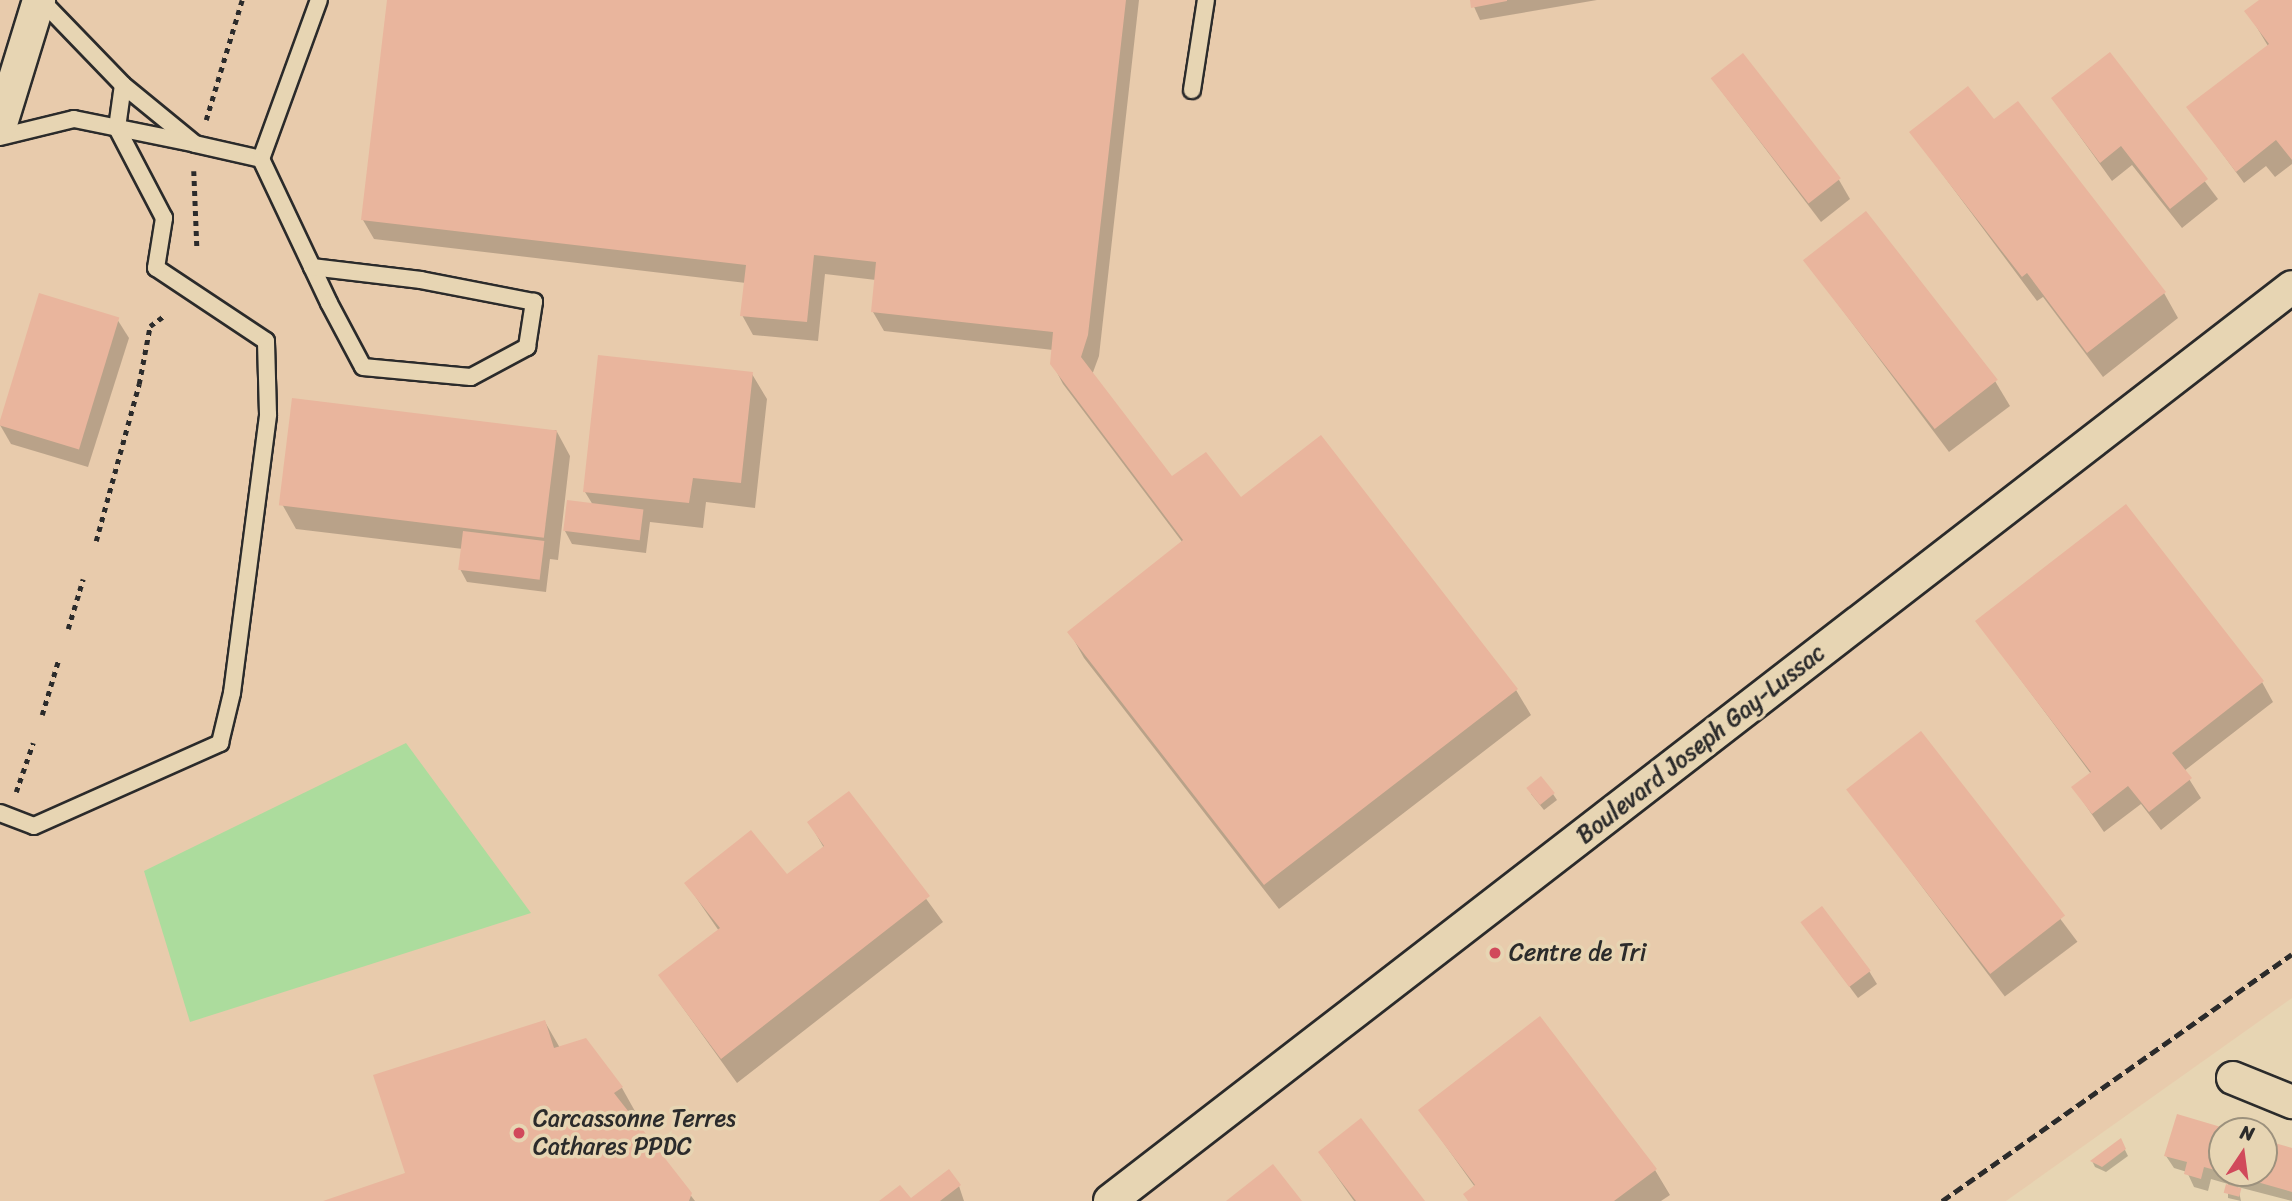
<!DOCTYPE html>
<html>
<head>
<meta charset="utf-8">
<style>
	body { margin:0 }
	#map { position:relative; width:2292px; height:1201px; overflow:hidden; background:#e7d5b3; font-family:Sriracha,sans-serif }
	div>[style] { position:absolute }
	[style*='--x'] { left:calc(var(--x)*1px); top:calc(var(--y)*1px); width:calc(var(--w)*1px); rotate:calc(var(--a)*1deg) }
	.built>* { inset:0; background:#e8cbac }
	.green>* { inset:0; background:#acdc9d }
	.shadow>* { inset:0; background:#0003; transform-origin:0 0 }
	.building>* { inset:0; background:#e9b59d; transform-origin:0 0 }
	.path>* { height:4.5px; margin-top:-2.25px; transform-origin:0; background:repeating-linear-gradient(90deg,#2b2b2b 0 5px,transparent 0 10px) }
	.roads { filter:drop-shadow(2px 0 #2b2b2b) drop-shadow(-2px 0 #2b2b2b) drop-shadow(0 2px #2b2b2b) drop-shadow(0 -2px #2b2b2b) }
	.service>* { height:16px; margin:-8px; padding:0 8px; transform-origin:8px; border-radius:8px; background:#e7d5b3 }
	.minor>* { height:32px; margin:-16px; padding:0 16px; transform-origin:16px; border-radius:16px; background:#e7d5b3 }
	.rail>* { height:5px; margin-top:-2.5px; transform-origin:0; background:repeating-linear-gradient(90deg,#2b2b2b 0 10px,transparent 0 15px) }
	.dots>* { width:19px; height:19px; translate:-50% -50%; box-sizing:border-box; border:4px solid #e7d5b3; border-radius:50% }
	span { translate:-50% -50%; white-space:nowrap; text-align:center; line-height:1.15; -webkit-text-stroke:7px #e7d5b3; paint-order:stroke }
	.street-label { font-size:24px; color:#2b2b2b }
	.poi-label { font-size:24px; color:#2b2b2b }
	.left { translate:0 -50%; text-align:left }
	.north { position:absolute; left:2208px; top:1117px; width:70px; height:70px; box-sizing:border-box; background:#e7d5b3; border:2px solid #9c917d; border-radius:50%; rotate:13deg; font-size:19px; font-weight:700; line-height:28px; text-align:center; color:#2b2b2b }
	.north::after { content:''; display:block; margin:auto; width:24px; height:32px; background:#d1495b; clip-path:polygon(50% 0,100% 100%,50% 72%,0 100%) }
</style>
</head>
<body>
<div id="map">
	<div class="built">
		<i style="clip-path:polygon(0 0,2292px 0,2292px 998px,2006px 1201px,0 1201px)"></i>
	</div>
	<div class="green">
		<i style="clip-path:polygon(406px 743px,531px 913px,190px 1022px,144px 871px)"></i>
	</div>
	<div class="shadow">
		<i style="clip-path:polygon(388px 0,1139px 0,1099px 356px,1092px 375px,1172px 479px,1241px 499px,1516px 690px,1531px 715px,1279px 909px,1084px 658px,1070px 633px,1183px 543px,1063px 384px,1052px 363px,1053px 350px,884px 331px,873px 312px,876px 280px,825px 274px,818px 341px,753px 335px,742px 315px,746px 283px,374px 239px,363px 220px)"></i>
		<i style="clip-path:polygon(1471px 0,1597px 0,1480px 20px)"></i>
		<i style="clip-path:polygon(2262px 0,2292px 0,2292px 164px,2275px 177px,2266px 166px,2244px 183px,2188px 107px,2268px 46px,2247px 11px)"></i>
		<i style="clip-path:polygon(2110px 55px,2218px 199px,2182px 228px,2132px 165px,2112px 181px,2053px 99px)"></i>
		<i style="clip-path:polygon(1713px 80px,1839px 180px,1850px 199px,1821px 222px)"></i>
		<i style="clip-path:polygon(1994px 122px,2164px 293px,2178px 318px,2103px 377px,2043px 297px,2037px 301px,1911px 132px)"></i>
		<i style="clip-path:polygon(1805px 260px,1995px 381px,2010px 406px,1949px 452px)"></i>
		<i style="clip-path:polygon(40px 295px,117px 319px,129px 338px,88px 467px,11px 444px,0 425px)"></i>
		<i style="clip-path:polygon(752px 374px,767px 399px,755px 508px,706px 502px,703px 528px,650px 522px,646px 553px,572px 544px,565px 531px,593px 505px,585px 492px)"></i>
		<i style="clip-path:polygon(556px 430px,570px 456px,558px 560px,550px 559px,546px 592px,467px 582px,460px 569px,463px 549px,296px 529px,282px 504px)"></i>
		<i style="clip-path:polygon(1977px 621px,2262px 682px,2273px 702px,2184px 771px,2201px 798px,2161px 830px,2141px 804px,2104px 832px,2073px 787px,2091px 774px)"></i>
		<i style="left:1921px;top:734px;width:260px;height:91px;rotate:53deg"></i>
		<i style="clip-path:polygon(849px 793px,943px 922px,737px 1083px,660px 976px,719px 931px,686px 883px,786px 877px,824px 848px,809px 822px)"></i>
		<i style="clip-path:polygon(1531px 794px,1553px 794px,1557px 800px,1544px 810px)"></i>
		<i style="clip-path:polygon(1802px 923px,1869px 971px,1877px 984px,1858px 998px)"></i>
		<i style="clip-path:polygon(545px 1022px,560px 1048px,622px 1088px,636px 1113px,630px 1117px,695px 1201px,327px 1201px,407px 1175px)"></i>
		<i style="clip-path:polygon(1420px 1110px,1655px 1170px,1670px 1195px,1661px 1201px,1468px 1201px,1475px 1187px)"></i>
		<i style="clip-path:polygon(2178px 1116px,2229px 1131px,2222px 1131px,2222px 1173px,2264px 1173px,2264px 1141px,2292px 1149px,2292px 1201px,2238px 1187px,2241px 1201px,2228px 1198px,2228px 1184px,2211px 1179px,2208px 1191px,2194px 1187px,2187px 1172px,2174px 1168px,2166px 1156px)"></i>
		<i style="clip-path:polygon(2120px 1140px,2128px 1156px,2106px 1172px,2095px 1167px,2092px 1161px)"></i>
		<i style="clip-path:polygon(1320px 1153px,1423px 1201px,1354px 1201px)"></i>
		<i style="clip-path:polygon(959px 1186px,964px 1201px,882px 1201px,910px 1201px)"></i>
	</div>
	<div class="building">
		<i style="clip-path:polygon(387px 0,1126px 0,1088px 335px,1081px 357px,1172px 476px,1206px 452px,1241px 497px,1321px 435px,1518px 689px,1264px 885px,1067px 632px,1183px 540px,1050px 364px,1053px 332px,871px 312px,876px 262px,814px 255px,807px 322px,740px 316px,746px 265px,361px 220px)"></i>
		<i style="clip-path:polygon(1470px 0,1507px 0,1507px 1px,1471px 8px)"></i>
		<i style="clip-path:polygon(2259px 0,2292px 0,2292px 160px,2276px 140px,2236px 172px,2186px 107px,2269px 44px,2244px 11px)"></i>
		<i style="clip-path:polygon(2110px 52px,2208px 179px,2170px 209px,2121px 146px,2100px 163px,2051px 98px)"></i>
		<i style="left:1743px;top:53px;width:159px;height:41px;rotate:52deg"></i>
		<i style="clip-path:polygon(1968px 86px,1994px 119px,2018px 101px,2166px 292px,2087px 353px,2027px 273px,2022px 277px,1909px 132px)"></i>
		<i style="left:1866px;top:211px;width:214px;height:80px;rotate:52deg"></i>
		<i style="left:39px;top:293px;width:84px;height:138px;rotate:17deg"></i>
		<i style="clip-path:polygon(598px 355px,753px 372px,741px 483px,693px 478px,689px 503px,583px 492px)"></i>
		<i style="left:292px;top:398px;width:267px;height:108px;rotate:7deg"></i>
		<i style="left:567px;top:500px;width:77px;height:31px;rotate:7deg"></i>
		<i style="clip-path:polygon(2126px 504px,2264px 681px,2172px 753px,2192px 778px,2149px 812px,2128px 786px,2092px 814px,2071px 787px,2091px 772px,1975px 621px)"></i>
		<i style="left:463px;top:531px;width:82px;height:39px;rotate:7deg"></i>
		<i style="left:1921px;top:731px;width:234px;height:95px;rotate:52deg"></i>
		<i style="left:1541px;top:776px;width:22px;height:19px;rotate:51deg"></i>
		<i style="clip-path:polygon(849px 791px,930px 896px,721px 1059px,658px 975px,720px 928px,684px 883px,751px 830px,787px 874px,824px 846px,807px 822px)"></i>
		<i style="left:1822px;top:906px;width:81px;height:27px;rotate:53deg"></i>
		<i style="clip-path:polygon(1540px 1016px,1657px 1169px,1614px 1201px,1468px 1201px,1463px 1194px,1475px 1185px,1418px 1110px)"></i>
		<i style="clip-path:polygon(545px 1020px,554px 1048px,586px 1038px,623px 1087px,614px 1093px,692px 1193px,689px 1201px,323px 1201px,405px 1173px,373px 1075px)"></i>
		<i style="clip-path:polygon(2177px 1114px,2231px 1130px,2222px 1131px,2222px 1172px,2204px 1167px,2201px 1179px,2184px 1174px,2187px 1162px,2164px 1156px)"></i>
		<i style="clip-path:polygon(1361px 1118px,1425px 1201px,1356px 1201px,1318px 1152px)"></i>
		<i style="clip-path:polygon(2121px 1138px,2126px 1149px,2102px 1167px,2090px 1161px)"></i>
		<i style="clip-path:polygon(2264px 1140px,2292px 1148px,2292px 1192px,2229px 1174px,2264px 1173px)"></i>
		<i style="clip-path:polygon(1273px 1164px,1302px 1201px,1226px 1201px)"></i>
		<i style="clip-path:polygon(949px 1169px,961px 1185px,940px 1201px,879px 1201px,900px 1185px,911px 1198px)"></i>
		<i style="left:2226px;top:1184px;width:16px;height:9px;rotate:15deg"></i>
	</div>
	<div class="path">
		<i style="--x:206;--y:120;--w:125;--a:-73.3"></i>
		<i style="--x:194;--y:171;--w:76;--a:87.7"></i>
		<i style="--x:96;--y:541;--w:163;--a:-74.7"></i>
		<i style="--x:139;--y:384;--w:59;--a:-79.3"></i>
		<i style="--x:150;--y:326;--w:17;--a:-36"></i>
		<i style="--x:68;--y:629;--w:52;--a:-73.3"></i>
		<i style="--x:42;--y:715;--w:59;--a:-73.4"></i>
		<i style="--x:16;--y:792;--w:52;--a:-70.9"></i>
	</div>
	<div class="roads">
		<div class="service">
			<i style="--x:41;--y:0;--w:118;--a:46"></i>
			<i style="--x:123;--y:85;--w:93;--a:39.3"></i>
			<i style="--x:195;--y:144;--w:68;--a:12.8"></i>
			<i style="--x:261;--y:159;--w:169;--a:-70"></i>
			<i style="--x:1192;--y:90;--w:91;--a:-81.2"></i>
			<i style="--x:0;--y:137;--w:76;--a:-13.7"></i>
			<i style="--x:74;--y:119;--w:120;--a:11.5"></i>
			<i style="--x:261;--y:159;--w:159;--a:64.7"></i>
			<i style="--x:329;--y:303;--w:72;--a:62"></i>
			<i style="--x:363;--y:367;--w:108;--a:5.3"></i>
			<i style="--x:471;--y:377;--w:64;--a:-28.2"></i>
			<i style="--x:527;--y:347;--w:46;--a:-81.2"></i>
			<i style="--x:534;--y:302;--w:115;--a:-169"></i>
			<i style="--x:421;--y:280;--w:110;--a:-173.2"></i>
			<i style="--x:0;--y:813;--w:36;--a:21"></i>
			<i style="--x:34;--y:826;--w:204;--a:-24"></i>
			<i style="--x:220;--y:743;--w:51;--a:-76.5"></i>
			<i style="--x:232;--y:693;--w:281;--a:-82.6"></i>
			<i style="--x:268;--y:414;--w:73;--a:-91.6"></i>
			<i style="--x:266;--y:341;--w:132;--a:-146.4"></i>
			<i style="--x:156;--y:268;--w:51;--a:-80.9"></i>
			<i style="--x:164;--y:218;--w:102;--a:-117.6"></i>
			<i style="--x:117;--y:128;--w:43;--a:-82.1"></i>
		</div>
		<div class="minor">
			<i style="--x:0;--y:127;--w:133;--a:-72.9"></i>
			<i style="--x:2233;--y:1078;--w:64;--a:22.1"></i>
			<i style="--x:1110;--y:1201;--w:1494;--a:-37.71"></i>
		</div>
	</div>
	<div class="rail">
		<i style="--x:1942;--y:1201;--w:428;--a:-35.2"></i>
	</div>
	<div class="dots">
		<i style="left:1495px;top:953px;background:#d1495b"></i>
		<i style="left:519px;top:1133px;background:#d1495b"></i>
	</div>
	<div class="street-label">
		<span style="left:1701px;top:744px;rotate:-38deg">Boulevard Joseph Gay-Lussac</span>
	</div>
	<div class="poi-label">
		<span class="left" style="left:1509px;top:953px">Centre de Tri</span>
		<span class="left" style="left:533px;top:1133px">Carcassonne Terres<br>Cathares PPDC</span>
	</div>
	<div class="north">N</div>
</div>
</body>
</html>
